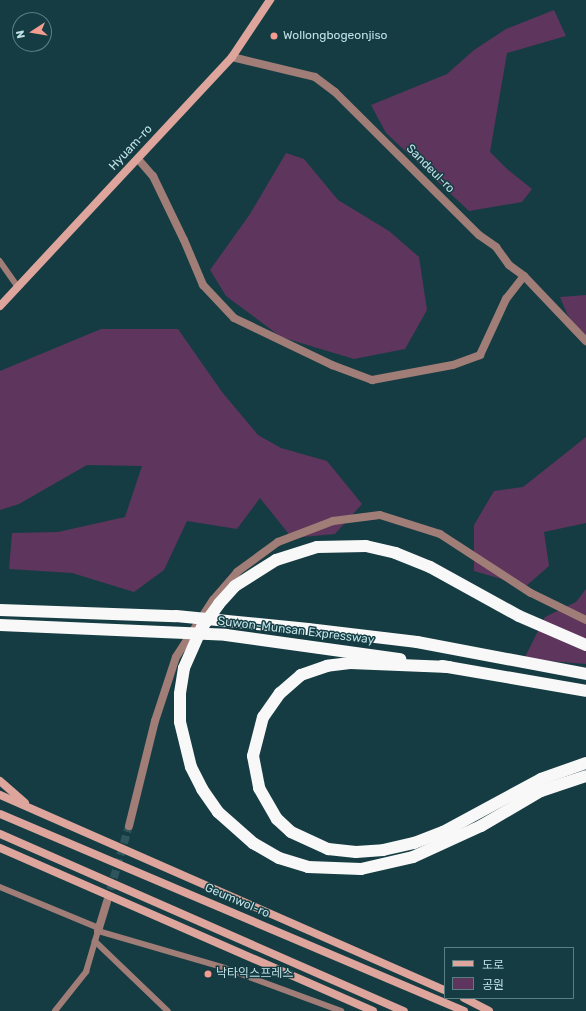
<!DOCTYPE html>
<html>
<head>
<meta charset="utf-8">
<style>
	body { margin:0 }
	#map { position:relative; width:586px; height:1011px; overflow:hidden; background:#153c42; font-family:Rubik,"Noto Sans KR",sans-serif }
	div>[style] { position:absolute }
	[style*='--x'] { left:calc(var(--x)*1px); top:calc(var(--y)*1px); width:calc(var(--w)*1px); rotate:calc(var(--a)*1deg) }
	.green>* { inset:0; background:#5e355d }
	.street-tunnel>* { height:8px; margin-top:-4px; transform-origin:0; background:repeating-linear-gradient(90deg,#2e555b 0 8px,transparent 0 12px) }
	.lane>* { height:5.5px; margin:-2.75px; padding:0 2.75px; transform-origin:2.75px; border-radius:2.75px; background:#a17d78 }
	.street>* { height:8px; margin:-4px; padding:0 4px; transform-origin:4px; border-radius:4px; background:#a17d78 }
	.secondary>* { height:8px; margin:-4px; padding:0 4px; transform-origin:4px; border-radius:4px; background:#dda59c }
	.highway>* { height:12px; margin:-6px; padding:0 6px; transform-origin:6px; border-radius:6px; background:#f8f8f8 }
	.dots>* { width:11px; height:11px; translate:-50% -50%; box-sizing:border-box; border:2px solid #153c42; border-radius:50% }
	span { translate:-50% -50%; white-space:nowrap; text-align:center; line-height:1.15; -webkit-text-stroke:3px #153c42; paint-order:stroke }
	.poi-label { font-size:12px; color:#bfe2e7 }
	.left { translate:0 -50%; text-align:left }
	.street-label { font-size:12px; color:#bfe2e7 }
	.legend { position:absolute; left:444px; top:947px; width:130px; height:52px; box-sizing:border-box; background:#153c42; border:1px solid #597e84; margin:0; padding:5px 7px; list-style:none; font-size:12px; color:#bfe2e7 }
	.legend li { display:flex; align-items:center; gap:8px; height:20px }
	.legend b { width:20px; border:1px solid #597e84 }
	.north { position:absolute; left:12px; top:12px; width:40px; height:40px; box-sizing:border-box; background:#153c42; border:1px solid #597e84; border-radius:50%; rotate:258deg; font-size:11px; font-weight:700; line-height:16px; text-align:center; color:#bfe2e7 }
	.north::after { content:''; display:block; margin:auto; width:14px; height:18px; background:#f59c90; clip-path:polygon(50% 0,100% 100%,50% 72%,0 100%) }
</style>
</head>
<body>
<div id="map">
	<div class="green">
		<i style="clip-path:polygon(554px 10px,566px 36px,507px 53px,490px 152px,507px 169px,532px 189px,522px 202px,469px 211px,386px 133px,371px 105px,447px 74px,474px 50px,506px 29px)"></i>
		<i style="clip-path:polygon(286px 153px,304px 159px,338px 200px,389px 231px,419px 257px,427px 310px,405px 349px,354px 359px,281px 337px,226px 296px,210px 270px,250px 214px)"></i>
		<i style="clip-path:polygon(586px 295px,586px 340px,567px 314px,560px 297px)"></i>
		<i style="clip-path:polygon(101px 329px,178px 329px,222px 392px,258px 435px,281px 448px,327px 461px,362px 504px,335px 534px,292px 538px,260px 498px,237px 529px,187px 521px,164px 570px,134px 592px,72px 573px,9px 569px,12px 533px,58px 532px,125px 517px,142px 466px,87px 465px,19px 504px,0 510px,0 371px)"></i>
		<i style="clip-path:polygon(586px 437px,586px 523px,544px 532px,549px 566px,526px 586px,474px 571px,474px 525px,494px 491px,523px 487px)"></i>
		<i style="clip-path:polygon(586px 589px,586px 664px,524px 659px,545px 617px,576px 602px)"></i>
	</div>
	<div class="street-tunnel">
		<i style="--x:107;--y:901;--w:78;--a:-73.7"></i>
	</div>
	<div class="lane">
		<i style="--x:0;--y:261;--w:32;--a:55"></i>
		<i style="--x:0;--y:887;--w:107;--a:22.5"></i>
		<i style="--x:95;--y:941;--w:101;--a:43.8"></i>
		<i style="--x:55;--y:1011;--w:50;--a:-51.5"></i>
		<i style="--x:86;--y:972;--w:43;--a:-73.7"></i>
		<i style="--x:98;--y:931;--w:132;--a:16.2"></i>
		<i style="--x:225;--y:968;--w:124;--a:20.3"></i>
	</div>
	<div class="street">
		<i style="--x:232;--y:57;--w:85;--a:13.5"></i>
		<i style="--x:315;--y:77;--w:25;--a:37"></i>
		<i style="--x:335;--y:92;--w:203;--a:44.8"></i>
		<i style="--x:479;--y:235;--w:21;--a:35"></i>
		<i style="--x:496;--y:247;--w:22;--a:54"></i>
		<i style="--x:509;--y:265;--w:19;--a:36"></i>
		<i style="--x:524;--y:276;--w:90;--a:46.4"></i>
		<i style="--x:138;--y:159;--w:23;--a:49"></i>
		<i style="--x:153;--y:176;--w:71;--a:64.2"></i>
		<i style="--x:184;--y:240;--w:49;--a:67.1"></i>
		<i style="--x:203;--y:285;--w:45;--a:46.8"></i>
		<i style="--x:234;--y:318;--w:109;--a:25.6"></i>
		<i style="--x:332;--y:365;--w:43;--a:20.6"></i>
		<i style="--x:372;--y:380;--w:82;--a:-10.5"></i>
		<i style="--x:453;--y:365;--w:29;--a:-20"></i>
		<i style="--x:480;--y:355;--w:62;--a:-65.1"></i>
		<i style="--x:506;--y:299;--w:29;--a:-52"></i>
		<i style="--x:129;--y:826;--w:108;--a:-76.1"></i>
		<i style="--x:155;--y:721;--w:67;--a:-71.8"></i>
		<i style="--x:176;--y:657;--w:68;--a:-57"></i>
		<i style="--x:213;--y:600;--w:37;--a:-49"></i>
		<i style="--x:237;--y:572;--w:51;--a:-36.2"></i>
		<i style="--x:278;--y:542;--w:59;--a:-20.9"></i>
		<i style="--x:333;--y:521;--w:47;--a:-7.3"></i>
		<i style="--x:380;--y:515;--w:63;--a:17.6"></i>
		<i style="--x:440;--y:534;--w:108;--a:33"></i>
		<i style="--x:531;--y:593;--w:61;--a:26.1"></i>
		<i style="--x:98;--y:931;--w:31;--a:-73"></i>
	</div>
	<div class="secondary">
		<i style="--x:0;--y:306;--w:340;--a:-47"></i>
		<i style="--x:232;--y:57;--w:69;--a:-56.3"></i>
		<i style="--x:0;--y:781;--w:33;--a:41"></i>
		<i style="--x:0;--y:795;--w:486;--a:23.7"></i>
		<i style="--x:0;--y:814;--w:504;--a:23"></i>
		<i style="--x:0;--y:834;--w:441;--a:23.7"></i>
		<i style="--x:0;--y:848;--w:407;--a:23.6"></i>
		<i style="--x:464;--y:998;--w:28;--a:27"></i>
	</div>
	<div class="highway">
		<i style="--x:0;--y:610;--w:176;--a:2"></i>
		<i style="--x:176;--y:616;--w:133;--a:5.6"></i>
		<i style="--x:308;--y:629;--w:110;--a:6.8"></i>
		<i style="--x:417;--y:642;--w:172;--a:10.7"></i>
		<i style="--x:0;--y:625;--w:226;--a:2.5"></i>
		<i style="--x:226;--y:635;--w:176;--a:7.9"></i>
		<i style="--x:586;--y:645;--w:73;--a:-156.6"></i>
		<i style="--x:519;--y:616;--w:102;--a:-151.2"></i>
		<i style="--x:430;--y:567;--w:37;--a:-158"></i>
		<i style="--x:396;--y:553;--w:31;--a:-167"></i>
		<i style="--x:366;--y:546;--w:49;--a:178.8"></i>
		<i style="--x:317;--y:547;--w:43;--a:162.4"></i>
		<i style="--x:276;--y:560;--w:49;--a:147.6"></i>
		<i style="--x:235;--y:586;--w:24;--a:132"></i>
		<i style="--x:219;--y:604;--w:29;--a:126"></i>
		<i style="--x:202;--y:627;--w:45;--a:113.7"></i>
		<i style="--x:184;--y:668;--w:26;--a:99"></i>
		<i style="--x:180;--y:694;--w:28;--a:90"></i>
		<i style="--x:180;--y:722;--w:46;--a:76.3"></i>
		<i style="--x:191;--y:767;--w:25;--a:63"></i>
		<i style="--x:202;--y:789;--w:28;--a:55"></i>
		<i style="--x:218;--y:812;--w:47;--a:41.5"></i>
		<i style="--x:253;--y:843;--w:30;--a:30"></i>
		<i style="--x:279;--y:858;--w:30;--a:17"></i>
		<i style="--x:308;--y:867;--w:53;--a:2.2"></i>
		<i style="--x:361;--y:869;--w:53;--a:-13"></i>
		<i style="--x:413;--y:857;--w:75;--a:-24.5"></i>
		<i style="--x:481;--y:826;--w:69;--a:-30.3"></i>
		<i style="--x:541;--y:791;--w:47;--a:-18.4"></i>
		<i style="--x:442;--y:666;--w:146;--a:9.8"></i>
		<i style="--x:449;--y:667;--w:99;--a:-177.7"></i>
		<i style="--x:350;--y:663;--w:23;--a:173"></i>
		<i style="--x:327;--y:666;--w:28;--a:161"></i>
		<i style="--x:301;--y:675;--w:28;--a:139"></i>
		<i style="--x:280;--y:693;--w:29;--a:125"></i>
		<i style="--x:263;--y:717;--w:40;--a:104.4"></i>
		<i style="--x:253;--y:756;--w:33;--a:79"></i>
		<i style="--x:259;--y:788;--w:36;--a:60"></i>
		<i style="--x:277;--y:819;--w:19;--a:43"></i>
		<i style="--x:291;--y:832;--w:41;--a:24.7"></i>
		<i style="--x:328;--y:849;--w:28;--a:6"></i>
		<i style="--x:356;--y:852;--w:27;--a:-4"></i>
		<i style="--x:383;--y:850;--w:32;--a:-13"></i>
		<i style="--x:414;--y:843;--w:31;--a:-21"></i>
		<i style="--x:443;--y:832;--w:111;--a:-28.4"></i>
		<i style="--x:541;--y:779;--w:48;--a:-19.6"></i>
	</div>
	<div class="dots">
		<i style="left:274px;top:36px;background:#f59c90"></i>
		<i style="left:208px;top:974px;background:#f59c90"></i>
	</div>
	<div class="poi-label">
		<span class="left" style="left:283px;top:36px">Wollongbogeonjiso</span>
		<span class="left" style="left:216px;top:974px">낙타익스프레스</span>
	</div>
	<div class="street-label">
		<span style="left:131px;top:148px;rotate:-47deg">Hyuam-ro</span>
		<span style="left:430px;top:169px;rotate:45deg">Sandeul-ro</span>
		<span style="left:296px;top:631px;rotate:7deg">Suwon-Munsan Expressway</span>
		<span style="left:237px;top:901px;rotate:23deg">Geumwol-ro</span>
	</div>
	<ul class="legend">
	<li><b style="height:5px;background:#dda59c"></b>도로</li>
	<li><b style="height:11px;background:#5e355d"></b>공원</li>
	</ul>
	<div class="north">N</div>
</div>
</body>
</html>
